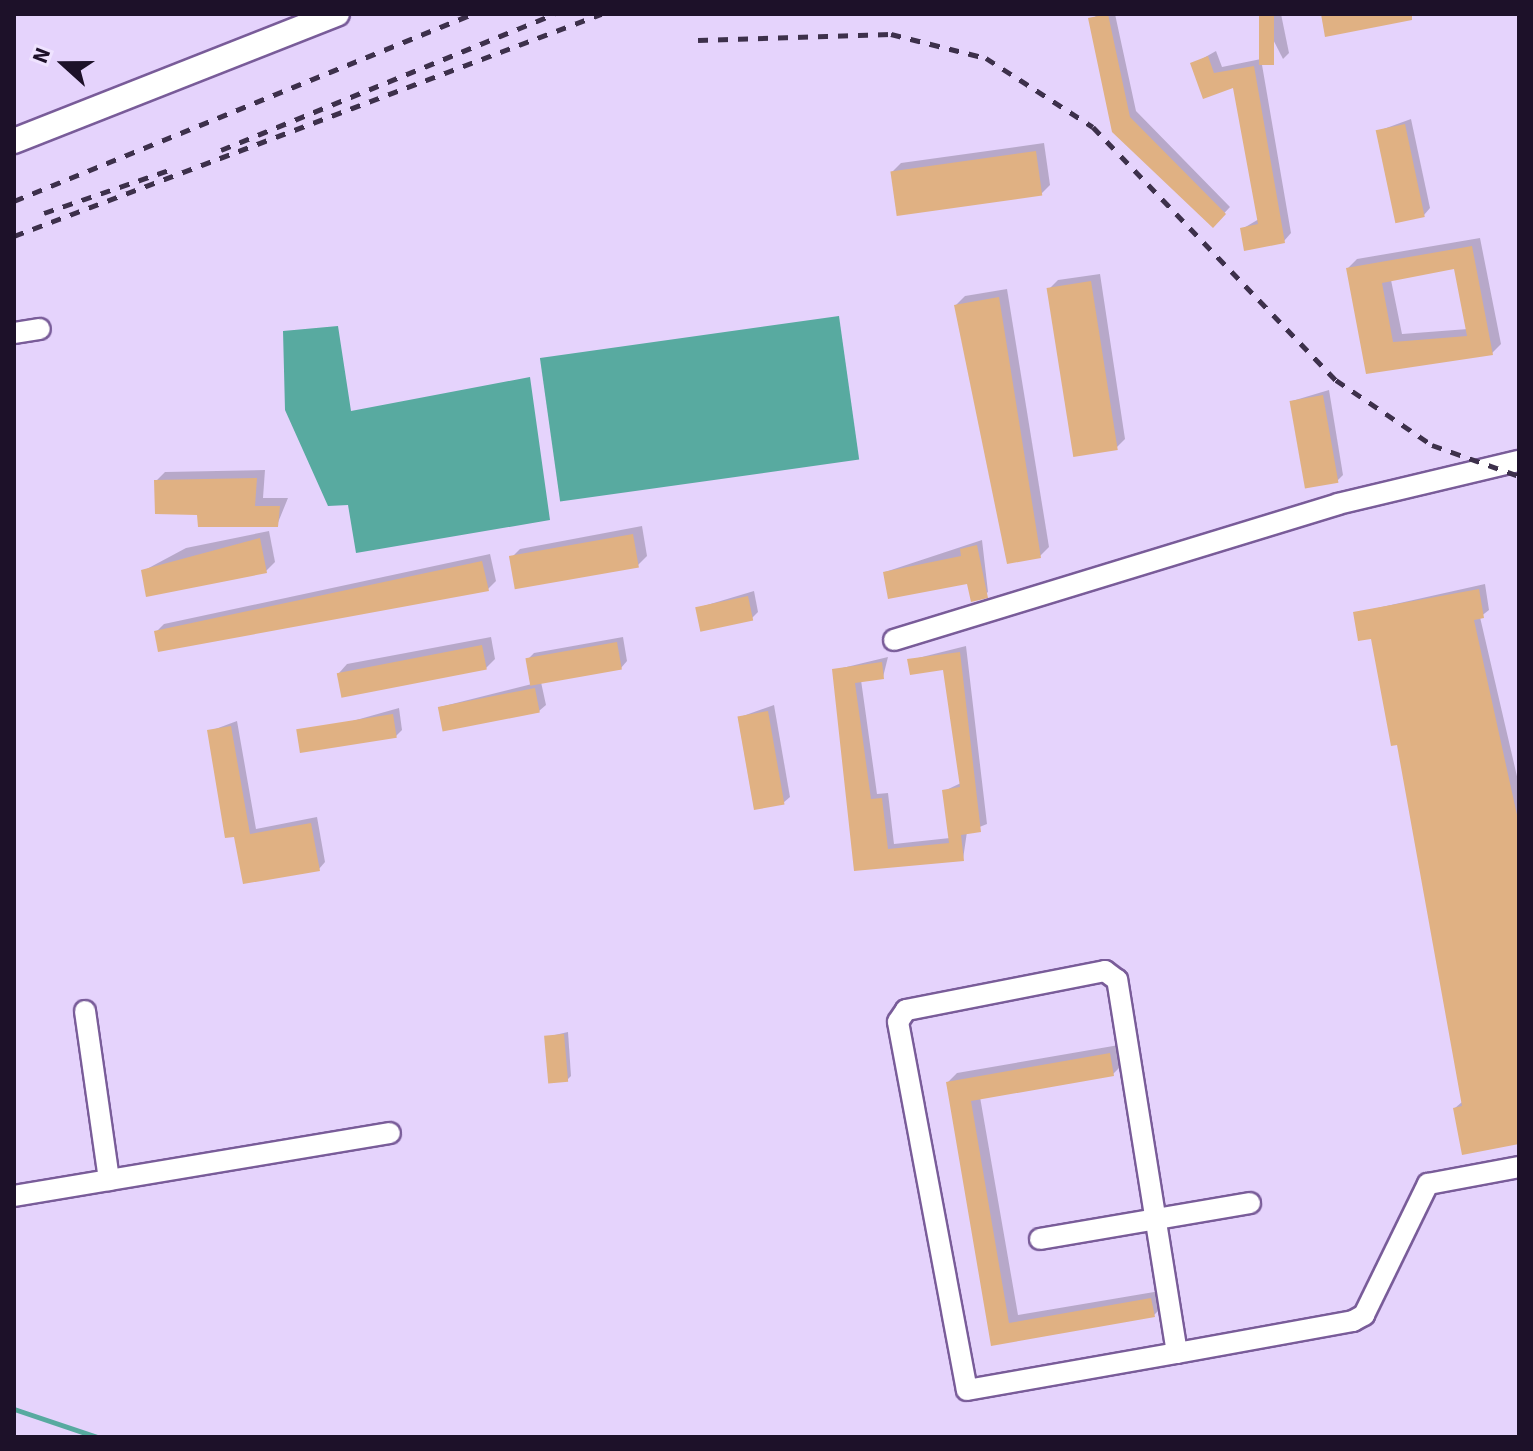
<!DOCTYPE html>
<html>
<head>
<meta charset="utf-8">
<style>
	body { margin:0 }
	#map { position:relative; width:1533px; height:1451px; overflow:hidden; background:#e5d3fc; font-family:"Source Sans 3",sans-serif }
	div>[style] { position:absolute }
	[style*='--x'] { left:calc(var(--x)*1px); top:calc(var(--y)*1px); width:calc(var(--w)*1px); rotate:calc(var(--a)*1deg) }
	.water>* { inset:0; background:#58aaa0; transform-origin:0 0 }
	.shadow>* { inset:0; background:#0003 }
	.stream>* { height:5px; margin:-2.5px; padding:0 2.5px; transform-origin:2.5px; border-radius:2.5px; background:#58aaa0 }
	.building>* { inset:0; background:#e0b183; transform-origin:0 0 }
	.roads { filter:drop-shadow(2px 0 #795c99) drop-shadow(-2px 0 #795c99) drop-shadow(0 2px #795c99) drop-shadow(0 -2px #795c99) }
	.minor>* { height:20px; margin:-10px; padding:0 10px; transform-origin:10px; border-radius:10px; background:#fff }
	.major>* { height:24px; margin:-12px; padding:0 12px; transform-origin:12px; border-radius:12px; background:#fff }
	.rail>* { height:5px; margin-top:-2.5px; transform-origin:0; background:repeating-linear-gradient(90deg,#3d304b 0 10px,transparent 0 20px) }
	span { translate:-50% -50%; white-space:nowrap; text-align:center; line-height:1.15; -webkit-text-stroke:6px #efe3ff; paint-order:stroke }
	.frame { position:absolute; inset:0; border:16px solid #1d1129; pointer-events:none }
	.north { position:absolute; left:24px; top:24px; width:80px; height:80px; -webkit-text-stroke:6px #efe3ff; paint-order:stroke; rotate:291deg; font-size:22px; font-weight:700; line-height:32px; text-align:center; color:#1d1129 }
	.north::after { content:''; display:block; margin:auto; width:28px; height:36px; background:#1d1129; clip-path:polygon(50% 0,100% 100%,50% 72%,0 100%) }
</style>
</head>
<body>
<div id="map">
	<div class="water">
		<i style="left:839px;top:316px;width:145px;height:302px;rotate:82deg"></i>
		<i style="clip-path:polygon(338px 326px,351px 411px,530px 377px,550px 520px,356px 553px,348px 505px,328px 506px,285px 410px,283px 331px)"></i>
	</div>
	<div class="shadow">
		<i style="clip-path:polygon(1095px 14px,1115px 14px,1136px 111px,1230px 207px,1213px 225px,1114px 131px)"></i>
		<i style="clip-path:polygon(1260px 14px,1281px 14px,1289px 53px,1283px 59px)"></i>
		<i style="clip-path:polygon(1216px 51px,1222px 67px,1261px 59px,1291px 233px,1284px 241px,1242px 229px,1259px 219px,1235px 85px,1193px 64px)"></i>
		<i style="clip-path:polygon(1411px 119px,1430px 208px,1424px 215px,1378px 131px)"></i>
		<i style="clip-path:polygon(1044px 143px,1050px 185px,1041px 194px,892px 172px,901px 163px)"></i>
		<i style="clip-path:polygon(evenodd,1480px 238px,1501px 344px,1492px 353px,1368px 372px,1348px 268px,1357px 259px,1480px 238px,1455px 267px,1468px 329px,1402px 334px,1391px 280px,1455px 267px)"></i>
		<i style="clip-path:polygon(1100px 274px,1125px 439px,1116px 448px,1049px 289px,1058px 280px)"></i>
		<i style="clip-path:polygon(1007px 289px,1049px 547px,1040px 556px,956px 305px,965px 296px)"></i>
		<i style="clip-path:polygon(1329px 390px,1343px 475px,1337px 481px,1292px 401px)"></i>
		<i style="clip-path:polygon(265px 470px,263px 498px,288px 498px,277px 525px,199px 513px,156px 481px,165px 472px)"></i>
		<i style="clip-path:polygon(642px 526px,647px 556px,638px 565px,511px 558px,520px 549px)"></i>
		<i style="clip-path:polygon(269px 531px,275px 562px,266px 571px,143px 571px,186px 548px)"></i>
		<i style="clip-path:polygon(982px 540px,988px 592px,982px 597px,968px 581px,885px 572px)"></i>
		<i style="clip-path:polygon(490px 554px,496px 581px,488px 589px,156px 632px,164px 624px)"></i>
		<i style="clip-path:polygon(1485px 584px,1489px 610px,1480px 617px,1519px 785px,1519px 1142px,1455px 1108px,1462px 1102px,1398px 743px,1373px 637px,1355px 613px)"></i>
		<i style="clip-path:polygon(754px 591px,758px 612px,752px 618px,697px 608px)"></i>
		<i style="clip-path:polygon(491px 637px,495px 659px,486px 668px,339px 673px,347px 664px)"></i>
		<i style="clip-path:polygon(623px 637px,627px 661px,621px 668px,541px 682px,546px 705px,539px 711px,440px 707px,532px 684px,528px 659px,534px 653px)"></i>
		<i style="clip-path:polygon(966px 646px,987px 824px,967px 832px,963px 859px,856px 869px,834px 670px,888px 657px,883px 677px,861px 680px,877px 794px,888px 793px,894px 844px,950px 838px,944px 791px,961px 783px,945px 668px,910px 660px)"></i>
		<i style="clip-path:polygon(774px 705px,790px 797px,783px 803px,740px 717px)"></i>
		<i style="clip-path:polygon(399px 708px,402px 730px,396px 736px,299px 736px)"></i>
		<i style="clip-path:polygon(237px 721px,256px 829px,317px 817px,325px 862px,319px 869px,236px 834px,210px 731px)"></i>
		<i style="clip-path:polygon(568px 1032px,571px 1076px,567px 1080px,546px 1037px)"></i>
		<i style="clip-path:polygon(1119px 1045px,1122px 1065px,1113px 1074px,980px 1097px,1018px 1315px,1160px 1291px,1163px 1306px,1154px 1315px,993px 1343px,948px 1082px,957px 1073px)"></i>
	</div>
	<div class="stream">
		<i style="--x:14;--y:1409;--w:88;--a:18.6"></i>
	</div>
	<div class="building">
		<i style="clip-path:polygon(1108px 14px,1130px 117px,1226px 214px,1213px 228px,1112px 132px,1088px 18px)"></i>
		<i style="left:1259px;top:14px;width:15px;height:51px"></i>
		<i style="clip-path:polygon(1321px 14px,1412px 14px,1412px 20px,1325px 37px)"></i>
		<i style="clip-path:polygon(1208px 56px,1214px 73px,1254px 66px,1285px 243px,1244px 251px,1240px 228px,1258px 224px,1233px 88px,1203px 99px,1190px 63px)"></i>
		<i style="left:1405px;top:124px;width:95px;height:30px;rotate:78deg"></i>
		<i style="left:1036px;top:151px;width:45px;height:147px;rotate:82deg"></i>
		<i style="clip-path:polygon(evenodd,1472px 246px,1493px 355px,1366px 374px,1346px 268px,1472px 246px,1454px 269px,1467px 336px,1393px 342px,1382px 283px,1454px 269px)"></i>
		<i style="left:1091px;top:281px;width:171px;height:45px;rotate:81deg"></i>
		<i style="clip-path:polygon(999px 297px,1041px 558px,1007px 564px,954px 305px)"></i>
		<i style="left:1323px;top:395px;width:89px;height:34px;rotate:80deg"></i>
		<i style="clip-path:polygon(257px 478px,255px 506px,280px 506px,278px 527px,198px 527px,197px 515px,155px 514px,154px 480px)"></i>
		<i style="left:633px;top:534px;width:34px;height:126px;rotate:80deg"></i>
		<i style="clip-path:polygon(260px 538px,267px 573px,146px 597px,141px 570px)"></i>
		<i style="clip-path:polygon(977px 545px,988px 598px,971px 602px,967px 584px,888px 599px,883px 572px,961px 556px,960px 549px)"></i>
		<i style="clip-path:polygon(482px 561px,489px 591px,158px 652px,154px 631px)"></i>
		<i style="clip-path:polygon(1479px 589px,1484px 618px,1474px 620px,1519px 824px,1519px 1144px,1462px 1155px,1453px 1108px,1462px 1106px,1397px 745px,1391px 746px,1371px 639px,1358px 641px,1353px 612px)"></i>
		<i style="left:748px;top:596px;width:25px;height:54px;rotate:78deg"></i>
		<i style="left:617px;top:642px;width:28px;height:93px;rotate:80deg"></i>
		<i style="left:482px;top:645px;width:25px;height:148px;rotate:79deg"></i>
		<i style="clip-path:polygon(960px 652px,981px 832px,961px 835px,964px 861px,854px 871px,832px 669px,882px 662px,884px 679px,855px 683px,871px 799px,882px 798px,888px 849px,949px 843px,942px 790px,960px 787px,943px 670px,910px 675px,907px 659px)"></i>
		<i style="left:535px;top:688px;width:25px;height:99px;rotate:79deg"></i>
		<i style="left:768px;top:711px;width:95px;height:31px;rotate:80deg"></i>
		<i style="left:393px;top:714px;width:24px;height:98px;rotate:81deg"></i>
		<i style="clip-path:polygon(231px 726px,250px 834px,311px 823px,320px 871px,243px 884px,234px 837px,225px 838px,207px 730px)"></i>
		<i style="left:564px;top:1034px;width:48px;height:20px;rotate:85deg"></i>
		<i style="clip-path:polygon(1110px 1053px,1114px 1076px,971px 1101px,1009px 1323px,1151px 1298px,1155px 1317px,991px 1346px,946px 1082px)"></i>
	</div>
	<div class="roads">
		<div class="minor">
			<i style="--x:14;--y:333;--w:26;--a:-9"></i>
			<i style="--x:894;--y:640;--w:464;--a:-17"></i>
			<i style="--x:1338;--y:504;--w:186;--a:-13.4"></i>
			<i style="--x:85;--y:1011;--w:171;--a:81.9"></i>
			<i style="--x:14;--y:1196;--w:381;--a:-9.5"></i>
			<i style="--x:1040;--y:1239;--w:213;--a:-9.7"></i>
			<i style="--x:1177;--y:1353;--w:378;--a:-99.1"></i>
			<i style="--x:1117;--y:980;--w:15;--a:-143"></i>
			<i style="--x:1105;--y:971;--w:203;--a:168.9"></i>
			<i style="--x:906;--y:1010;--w:14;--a:124"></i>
			<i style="--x:898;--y:1022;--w:374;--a:79.4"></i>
			<i style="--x:967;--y:1390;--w:213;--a:-10"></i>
			<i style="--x:1177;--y:1353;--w:179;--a:-10.3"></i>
			<i style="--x:1353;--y:1321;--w:13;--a:-29"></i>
			<i style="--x:1364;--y:1315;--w:146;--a:-64"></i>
			<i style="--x:1428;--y:1184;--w:93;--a:-10.6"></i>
		</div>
		<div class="major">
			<i style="--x:14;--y:141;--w:347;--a:-21.5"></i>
		</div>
	</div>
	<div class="rail">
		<i style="--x:698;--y:40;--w:193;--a:-1.8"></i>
		<i style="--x:891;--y:34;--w:98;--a:14.2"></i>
		<i style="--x:986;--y:58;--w:127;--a:32.8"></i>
		<i style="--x:1093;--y:127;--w:351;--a:46.2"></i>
		<i style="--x:1336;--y:380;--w:116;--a:34.1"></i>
		<i style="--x:1432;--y:445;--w:92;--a:19.6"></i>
		<i style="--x:221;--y:150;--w:360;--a:-22.2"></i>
		<i style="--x:14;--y:201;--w:496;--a:-22.2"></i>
		<i style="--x:44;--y:213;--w:135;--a:-19"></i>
		<i style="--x:14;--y:236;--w:628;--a:-20.72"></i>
	</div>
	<div class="frame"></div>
	<div class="north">N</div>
</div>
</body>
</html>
